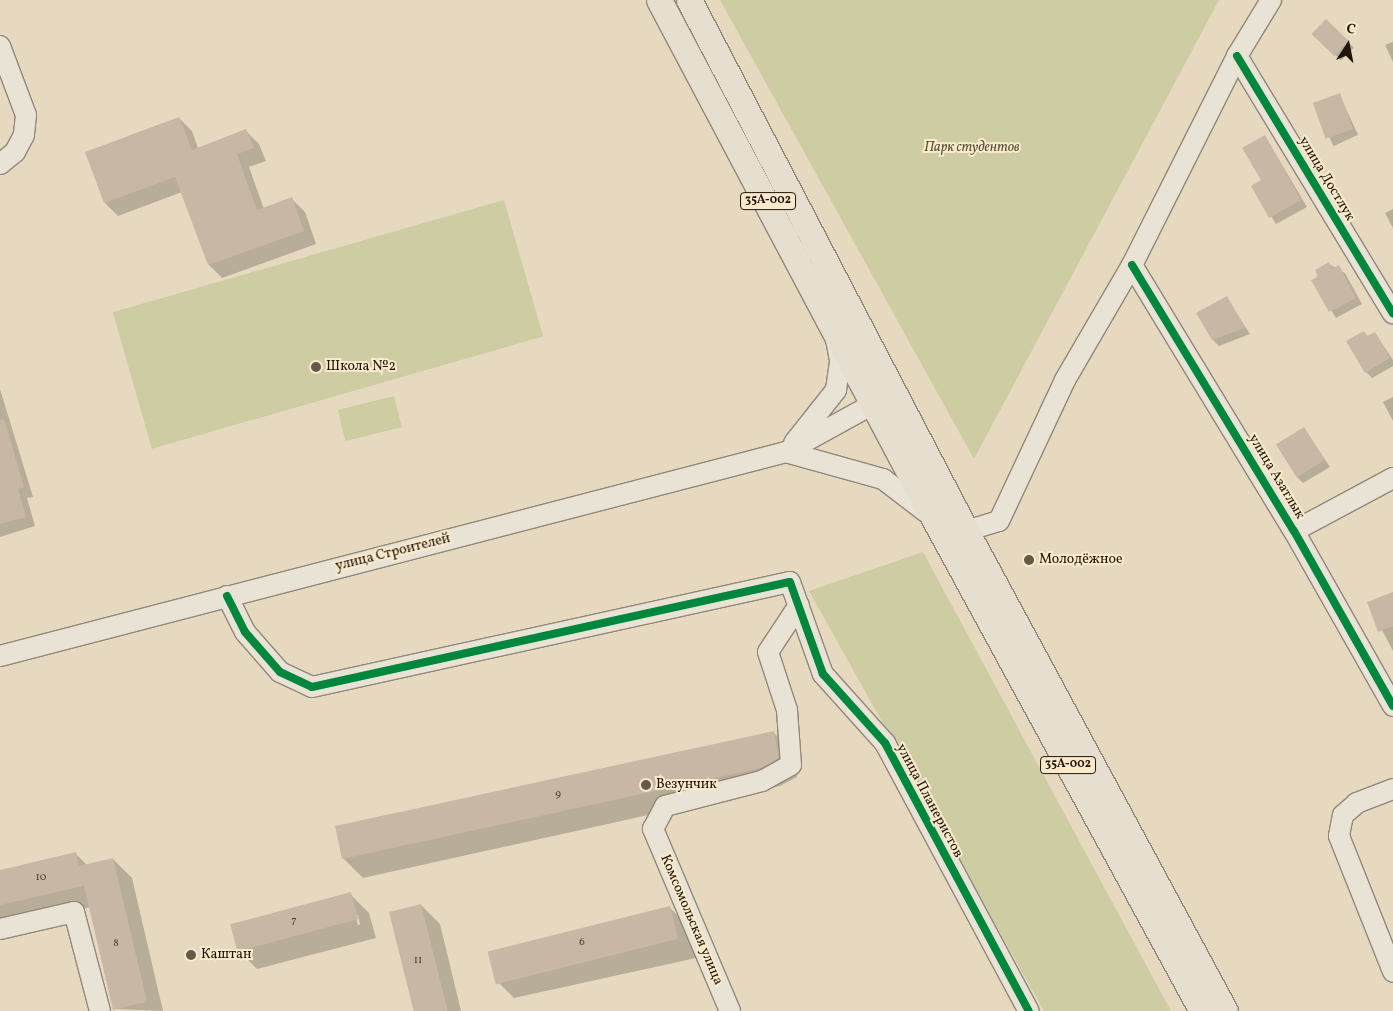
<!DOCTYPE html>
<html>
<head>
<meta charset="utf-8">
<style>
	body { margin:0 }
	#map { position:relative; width:1393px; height:1011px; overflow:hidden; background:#e6d9bf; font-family:Vollkorn,serif }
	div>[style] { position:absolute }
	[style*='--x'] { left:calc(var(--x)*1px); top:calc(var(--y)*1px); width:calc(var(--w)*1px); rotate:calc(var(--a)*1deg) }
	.green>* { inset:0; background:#cecca3; transform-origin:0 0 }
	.shadow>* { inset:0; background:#0003; transform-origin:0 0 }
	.building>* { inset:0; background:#c9b7a5; transform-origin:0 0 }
	.roads { filter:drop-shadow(1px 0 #918879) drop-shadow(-1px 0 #918879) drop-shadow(0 1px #918879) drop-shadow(0 -1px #918879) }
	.minor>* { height:20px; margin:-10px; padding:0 10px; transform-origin:10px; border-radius:10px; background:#e9e3d6 }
	.major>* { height:25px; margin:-12.5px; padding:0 12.5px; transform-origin:12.5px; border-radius:12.5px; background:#e6dfcf }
	.cycleway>* { height:8px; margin:-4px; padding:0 4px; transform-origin:4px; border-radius:4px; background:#00873e }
	.dots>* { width:14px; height:14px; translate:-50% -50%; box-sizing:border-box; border:2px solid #f9eacb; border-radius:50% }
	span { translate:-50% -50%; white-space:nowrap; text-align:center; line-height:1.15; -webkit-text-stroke:4px #f9eacb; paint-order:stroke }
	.number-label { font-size:11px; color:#4a3d32 }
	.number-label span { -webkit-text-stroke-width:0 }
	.shield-label span { padding:1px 4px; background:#f9eacb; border:1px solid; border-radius:4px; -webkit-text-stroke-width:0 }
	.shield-label { font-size:12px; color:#20140b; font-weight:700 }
	.park-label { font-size:14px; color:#565138; font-style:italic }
	.street-label { font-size:14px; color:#20140b }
	.poi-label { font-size:14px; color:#20140b }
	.left { translate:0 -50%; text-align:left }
	.north { position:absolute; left:1323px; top:20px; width:50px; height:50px; -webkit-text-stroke:4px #f9eacb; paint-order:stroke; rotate:11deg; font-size:14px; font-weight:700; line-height:20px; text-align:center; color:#20140b }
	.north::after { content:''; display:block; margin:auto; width:18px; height:22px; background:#20140b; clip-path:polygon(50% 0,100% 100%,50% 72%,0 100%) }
</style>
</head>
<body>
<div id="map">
	<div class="green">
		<i style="clip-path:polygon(720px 0,1219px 0,974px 459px)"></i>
		<i style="left:504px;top:200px;width:142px;height:407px;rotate:74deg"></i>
		<i style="left:394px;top:396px;width:32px;height:58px;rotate:76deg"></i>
		<i style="clip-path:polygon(923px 552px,1171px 1011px,1044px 1011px,809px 591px)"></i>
	</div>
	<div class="shadow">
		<i style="left:1327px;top:21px;width:38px;height:18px;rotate:45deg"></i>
		<i style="clip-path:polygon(1393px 42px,1393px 62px,1385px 45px)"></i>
		<i style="left:1339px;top:94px;width:45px;height:27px;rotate:65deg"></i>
		<i style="clip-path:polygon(179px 118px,192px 131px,198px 148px,246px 131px,259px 144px,266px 161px,249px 167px,264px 209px,292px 199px,305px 212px,316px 244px,222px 278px,209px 265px,182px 192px,118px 216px,105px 203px)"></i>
		<i style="clip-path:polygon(1265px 136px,1307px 207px,1276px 224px,1252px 186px,1262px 181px)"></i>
		<i style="clip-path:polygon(1393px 209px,1393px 228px,1385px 213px)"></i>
		<i style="clip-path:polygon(1329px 264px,1345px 273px,1362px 304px,1336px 318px,1313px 281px)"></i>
		<i style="clip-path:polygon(1226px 297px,1250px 334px,1219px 346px,1213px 340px)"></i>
		<i style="clip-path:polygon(1364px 333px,1369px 337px,1375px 333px,1393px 360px,1393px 366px,1372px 378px,1366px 372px)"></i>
		<i style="clip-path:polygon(0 389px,33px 497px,27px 498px,35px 526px,0 537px)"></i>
		<i style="clip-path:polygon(1393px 397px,1393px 421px,1383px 402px)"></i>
		<i style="clip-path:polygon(1304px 428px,1330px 467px,1303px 483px,1297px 477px)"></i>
		<i style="clip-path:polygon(1393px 593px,1393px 651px,1368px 603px)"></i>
		<i style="clip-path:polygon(773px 732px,792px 751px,797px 777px,780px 786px,363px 878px,344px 859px,337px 827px)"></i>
		<i style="clip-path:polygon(76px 854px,87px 865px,113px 859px,132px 878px,163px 1011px,115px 1009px,91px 907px,0 929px,0 871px)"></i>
		<i style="clip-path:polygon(evenodd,350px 894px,369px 913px,376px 938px,257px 969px,238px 950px,350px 894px,355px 915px,358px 915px,360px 925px,358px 925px,355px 915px)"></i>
		<i style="clip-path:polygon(421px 905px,440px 924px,461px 1011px,414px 1011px)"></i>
		<i style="clip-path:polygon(670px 908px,689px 927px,696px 958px,514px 998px,495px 979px)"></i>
	</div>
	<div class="building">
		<i style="left:1326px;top:19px;width:32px;height:21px;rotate:44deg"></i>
		<i style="left:1340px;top:93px;width:38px;height:29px;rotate:70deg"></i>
		<i style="clip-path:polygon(179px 117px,192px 150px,246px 129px,254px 148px,237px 154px,257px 210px,292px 197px,304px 231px,208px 265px,175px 177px,104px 203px,85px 152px)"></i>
		<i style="clip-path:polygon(1265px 135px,1301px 200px,1269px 218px,1251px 186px,1261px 180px,1242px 148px)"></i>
		<i style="clip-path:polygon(1329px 262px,1332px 269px,1339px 265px,1356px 298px,1329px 312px,1311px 280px,1318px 277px,1315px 270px)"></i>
		<i style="clip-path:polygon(1227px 296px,1245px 328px,1212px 340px,1196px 313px)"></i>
		<i style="clip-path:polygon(1364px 331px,1367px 336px,1375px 332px,1390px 358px,1365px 373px,1346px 341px)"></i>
		<i style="clip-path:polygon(4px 419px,24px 487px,18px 489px,26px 517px,0 524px,0 420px)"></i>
		<i style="left:1304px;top:427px;width:39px;height:33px;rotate:58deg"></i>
		<i style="clip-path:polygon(1393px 592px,1393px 626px,1378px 632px,1367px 602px)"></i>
		<i style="clip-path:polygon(774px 731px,779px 758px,761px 768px,342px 859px,335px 826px)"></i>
		<i style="clip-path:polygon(76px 852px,79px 866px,113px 858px,147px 1002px,113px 1010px,84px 886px,0 905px,0 870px)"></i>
		<i style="left:351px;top:892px;width:28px;height:125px;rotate:75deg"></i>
		<i style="left:421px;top:904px;width:110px;height:33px;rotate:76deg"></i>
		<i style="left:670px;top:906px;width:34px;height:188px;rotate:76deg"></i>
	</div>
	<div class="roads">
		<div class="minor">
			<i style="--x:0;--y:46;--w:74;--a:69.4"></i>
			<i style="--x:26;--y:115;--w:20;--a:96"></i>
			<i style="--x:24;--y:135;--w:19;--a:118"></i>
			<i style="--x:15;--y:152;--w:19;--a:141"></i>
			<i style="--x:1237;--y:56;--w:301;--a:58.8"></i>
			<i style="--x:1132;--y:265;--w:311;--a:58.7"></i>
			<i style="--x:1294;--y:531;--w:201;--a:60.5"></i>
			<i style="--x:794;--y:443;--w:68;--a:-51.6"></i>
			<i style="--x:836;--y:390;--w:30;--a:-82"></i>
			<i style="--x:840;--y:360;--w:20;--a:-101"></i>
			<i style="--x:786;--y:452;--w:101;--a:15.6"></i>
			<i style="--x:883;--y:479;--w:54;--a:37.5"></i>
			<i style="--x:966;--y:531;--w:34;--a:-17"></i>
			<i style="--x:999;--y:521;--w:156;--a:-64.9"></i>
			<i style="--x:1065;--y:380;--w:133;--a:-59.8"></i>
			<i style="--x:1132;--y:265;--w:234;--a:-63.3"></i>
			<i style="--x:1237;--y:56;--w:66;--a:-58.7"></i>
			<i style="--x:1294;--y:531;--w:112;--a:-28.2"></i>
			<i style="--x:227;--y:596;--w:40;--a:63.4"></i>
			<i style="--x:245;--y:632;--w:53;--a:48.8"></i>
			<i style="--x:280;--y:672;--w:35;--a:25"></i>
			<i style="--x:312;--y:687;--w:489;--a:-12.4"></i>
			<i style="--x:790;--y:582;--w:98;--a:70.3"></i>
			<i style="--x:823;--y:674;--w:93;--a:48.1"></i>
			<i style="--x:885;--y:743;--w:304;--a:61.8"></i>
			<i style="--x:0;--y:656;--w:812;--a:-14.55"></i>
			<i style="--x:786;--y:452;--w:114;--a:-28.8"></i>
			<i style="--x:1393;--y:789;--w:39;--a:159"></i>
			<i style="--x:1357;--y:803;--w:18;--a:139"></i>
			<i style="--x:1343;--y:815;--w:21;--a:101"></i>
			<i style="--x:1339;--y:836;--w:146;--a:68.3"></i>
			<i style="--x:0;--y:929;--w:76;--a:-12.9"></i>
			<i style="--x:74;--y:912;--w:102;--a:75.3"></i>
			<i style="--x:730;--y:1011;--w:198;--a:-112.9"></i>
			<i style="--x:653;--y:829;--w:26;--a:-62"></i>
			<i style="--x:665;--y:806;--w:100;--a:-14.5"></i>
			<i style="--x:762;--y:781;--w:33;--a:-29"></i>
			<i style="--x:791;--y:765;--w:55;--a:-94.2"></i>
			<i style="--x:787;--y:710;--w:61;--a:-108.1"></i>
			<i style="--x:768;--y:652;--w:56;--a:-56.6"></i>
		</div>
		<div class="major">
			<i style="--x:659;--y:0;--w:543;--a:62.11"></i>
			<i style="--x:913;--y:480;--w:605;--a:61.44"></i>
			<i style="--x:689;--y:0;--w:599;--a:62.45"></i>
			<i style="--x:966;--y:531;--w:545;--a:61.65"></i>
		</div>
	</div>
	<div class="cycleway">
		<i style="--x:1237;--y:56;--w:301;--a:58.8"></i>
		<i style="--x:1132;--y:265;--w:311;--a:58.7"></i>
		<i style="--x:1294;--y:531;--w:201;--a:60.5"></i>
		<i style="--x:227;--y:596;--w:40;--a:63.4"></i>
		<i style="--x:245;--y:632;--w:53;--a:48.8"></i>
		<i style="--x:280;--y:672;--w:35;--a:25"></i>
		<i style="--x:312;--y:687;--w:489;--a:-12.4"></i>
		<i style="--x:790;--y:582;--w:98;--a:70.3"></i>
		<i style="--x:823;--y:674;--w:93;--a:48.1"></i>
		<i style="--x:885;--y:743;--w:304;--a:61.8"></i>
	</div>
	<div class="dots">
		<i style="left:316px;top:367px;background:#65594a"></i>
		<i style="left:1029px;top:560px;background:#65594a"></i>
		<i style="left:646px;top:785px;background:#65594a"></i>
		<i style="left:191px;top:955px;background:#65594a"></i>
	</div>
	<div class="number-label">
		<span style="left:558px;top:795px">9</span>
		<span style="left:41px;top:878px">10</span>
		<span style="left:294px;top:921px">7</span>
		<span style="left:582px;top:943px">6</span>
		<span style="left:116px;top:944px">8</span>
		<span style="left:418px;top:961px">11</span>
	</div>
	<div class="shield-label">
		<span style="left:768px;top:201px">35А-002</span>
		<span style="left:1068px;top:765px">35А-002</span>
	</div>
	<div class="park-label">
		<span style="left:972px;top:148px">Парк студентов</span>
	</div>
	<div class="street-label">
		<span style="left:1326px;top:179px;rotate:59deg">улица Достлук</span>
		<span style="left:1276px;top:477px;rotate:59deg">улица Азатлык</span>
		<span style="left:393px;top:553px;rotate:-14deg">улица Строителей</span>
		<span style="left:929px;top:801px;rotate:62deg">улица Планеристов</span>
		<span style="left:691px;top:920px;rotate:67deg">Комсомольская улица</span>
	</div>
	<div class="poi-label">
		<span class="left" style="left:326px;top:367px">Школа №2</span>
		<span class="left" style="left:1039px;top:560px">Молодёжное</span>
		<span class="left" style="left:656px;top:785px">Везунчик</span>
		<span class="left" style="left:201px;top:955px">Каштан</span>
	</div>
	<div class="north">С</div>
</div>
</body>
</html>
